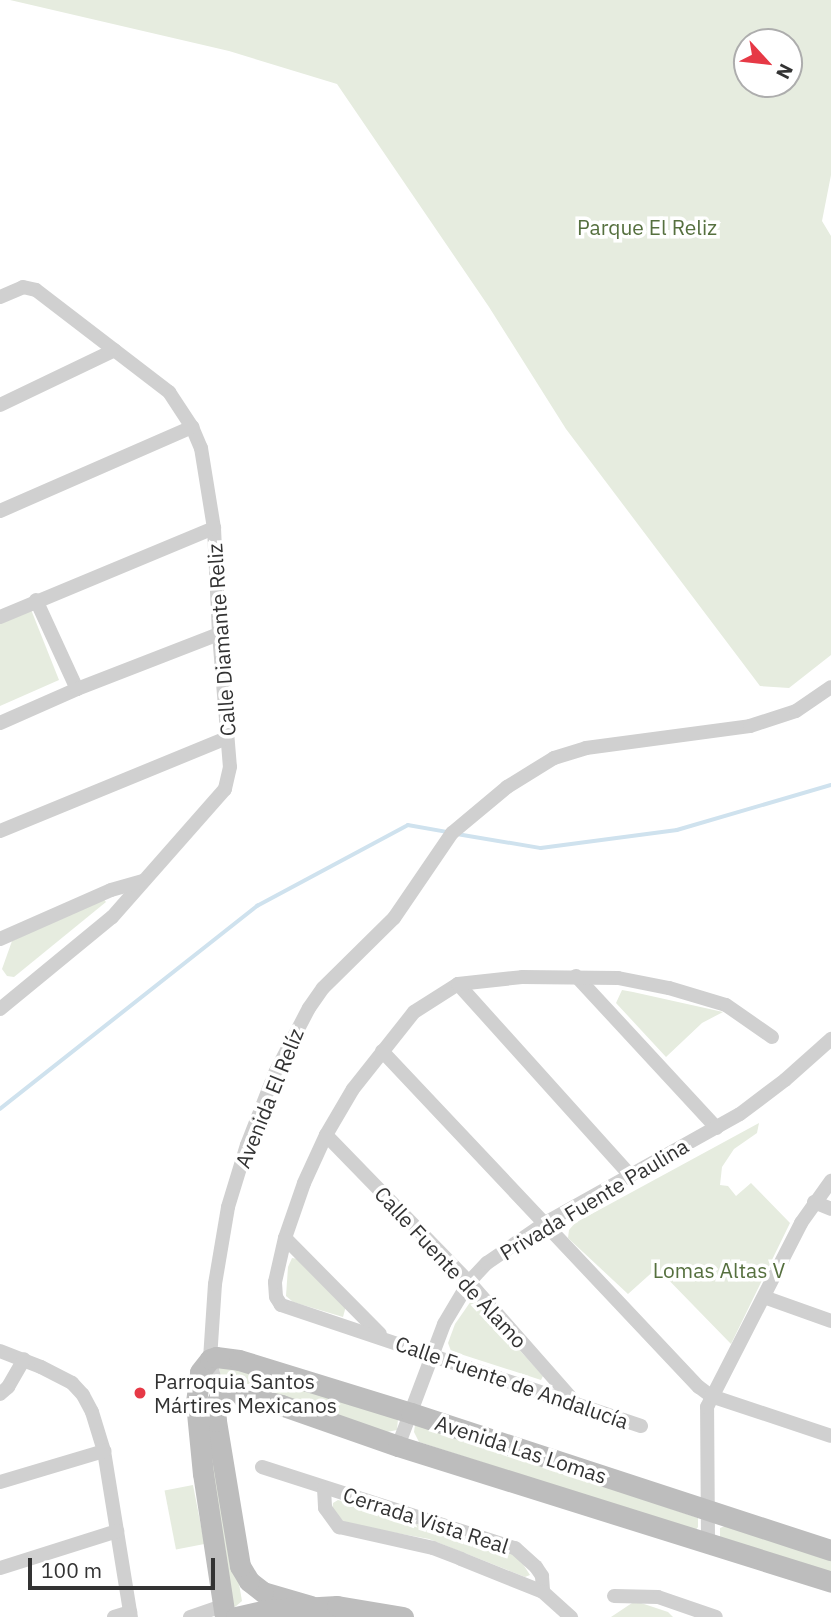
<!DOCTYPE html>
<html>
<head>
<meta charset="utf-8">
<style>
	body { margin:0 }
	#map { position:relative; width:831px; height:1617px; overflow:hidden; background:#fff; font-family:"IBM Plex Sans",sans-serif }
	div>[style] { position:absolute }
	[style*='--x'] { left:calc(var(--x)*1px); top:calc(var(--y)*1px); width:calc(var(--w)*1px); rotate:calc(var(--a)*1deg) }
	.green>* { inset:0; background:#e6ecdf; transform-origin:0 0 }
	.stream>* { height:3.5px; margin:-1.75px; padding:0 1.75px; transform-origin:1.75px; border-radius:1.75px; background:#cfe2ee }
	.minor>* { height:14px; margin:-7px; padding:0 7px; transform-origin:7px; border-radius:7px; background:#d0d0d0 }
	.secondary>* { height:21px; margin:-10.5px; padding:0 10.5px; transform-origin:10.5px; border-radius:10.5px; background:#bdbdbd }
	.dots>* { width:19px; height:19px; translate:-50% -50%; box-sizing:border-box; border:4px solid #fff; border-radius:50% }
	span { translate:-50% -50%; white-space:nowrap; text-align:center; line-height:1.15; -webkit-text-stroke:7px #fff; paint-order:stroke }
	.park-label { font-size:21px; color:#56703f }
	.street-label { font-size:21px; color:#333 }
	.poi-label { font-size:21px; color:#333 }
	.left { translate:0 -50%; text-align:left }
	.north { position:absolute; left:733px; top:28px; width:70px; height:70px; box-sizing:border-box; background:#fff; border:2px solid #adadad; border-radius:50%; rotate:117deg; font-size:19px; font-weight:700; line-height:28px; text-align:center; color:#333 }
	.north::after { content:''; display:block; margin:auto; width:24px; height:32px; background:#e63946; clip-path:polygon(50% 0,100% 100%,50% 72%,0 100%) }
	.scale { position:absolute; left:28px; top:1558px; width:187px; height:32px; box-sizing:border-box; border:4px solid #333; border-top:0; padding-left:9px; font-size:21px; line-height:24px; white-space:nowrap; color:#333; -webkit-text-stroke:5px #fff; paint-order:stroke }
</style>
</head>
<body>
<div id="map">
	<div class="green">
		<i style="clip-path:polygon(evenodd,10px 0,831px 0,831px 175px,822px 221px,831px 236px,831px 655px,789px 688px,760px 686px,566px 429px,489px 307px,337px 84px,229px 51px,10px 0,747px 42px,789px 42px,789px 84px,747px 84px,747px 42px)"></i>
		<i style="clip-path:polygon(30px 607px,59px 680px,0 706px,0 621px)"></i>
		<i style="clip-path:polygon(102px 897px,106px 902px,14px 977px,7px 976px,2px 969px,12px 941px)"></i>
		<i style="clip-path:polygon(622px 990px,633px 992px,723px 1012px,702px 1023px,666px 1057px,616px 1003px)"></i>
		<i style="clip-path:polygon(759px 1123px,757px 1133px,734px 1149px,722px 1167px,720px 1185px,728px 1186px,736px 1196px,751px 1183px,790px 1223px,731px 1344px,657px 1268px,628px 1294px,568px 1238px,569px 1230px,575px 1223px)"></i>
		<i style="clip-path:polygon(292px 1258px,298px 1259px,346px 1306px,343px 1317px,293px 1302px,286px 1296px,288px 1267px)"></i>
		<i style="clip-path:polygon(471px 1301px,476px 1302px,543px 1376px,541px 1380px,451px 1351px,448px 1343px,455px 1324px)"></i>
		<i style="clip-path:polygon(223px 1361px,398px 1419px,397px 1430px,387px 1432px,227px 1381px,220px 1376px,219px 1366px)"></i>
		<i style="clip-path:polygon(204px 1407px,209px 1410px,242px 1601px,235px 1607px,232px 1605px)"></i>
		<i style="clip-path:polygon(422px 1424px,698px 1518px,698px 1527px,695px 1531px,419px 1442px,414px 1432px,415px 1425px)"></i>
		<i style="left:193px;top:1485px;width:60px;height:29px;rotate:79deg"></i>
		<i style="clip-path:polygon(338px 1500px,517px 1555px,530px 1575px,525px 1577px,429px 1539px,347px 1524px,332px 1511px,333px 1503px)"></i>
		<i style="clip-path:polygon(725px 1526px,831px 1558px,831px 1576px,720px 1538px,720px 1528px)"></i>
		<i style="clip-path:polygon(635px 1601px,668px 1612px,673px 1617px,611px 1617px)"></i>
	</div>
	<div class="stream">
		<i style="--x:457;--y:834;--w:85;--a:9.5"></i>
		<i style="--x:541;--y:848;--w:137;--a:-7.5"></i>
		<i style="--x:677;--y:830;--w:160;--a:-16.3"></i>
		<i style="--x:0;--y:1109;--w:328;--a:-38.3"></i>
		<i style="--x:257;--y:906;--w:171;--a:-28.2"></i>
		<i style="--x:408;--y:825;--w:39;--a:10"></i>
	</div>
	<div class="minor">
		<i style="--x:0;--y:297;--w:25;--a:-23"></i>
		<i style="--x:23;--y:287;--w:13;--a:13"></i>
		<i style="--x:36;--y:290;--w:168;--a:37.5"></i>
		<i style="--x:169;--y:392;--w:42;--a:56.7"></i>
		<i style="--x:192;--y:427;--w:23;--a:67"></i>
		<i style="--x:201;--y:448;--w:81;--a:80.8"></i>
		<i style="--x:214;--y:528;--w:106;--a:87.3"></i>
		<i style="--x:219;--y:634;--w:133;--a:85.3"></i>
		<i style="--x:230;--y:767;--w:23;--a:103"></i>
		<i style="--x:225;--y:789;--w:171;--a:131.4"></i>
		<i style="--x:112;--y:917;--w:145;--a:140.6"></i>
		<i style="--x:0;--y:405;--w:127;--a:-25.6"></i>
		<i style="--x:0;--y:511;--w:210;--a:-23.6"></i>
		<i style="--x:36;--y:600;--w:98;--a:65.3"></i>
		<i style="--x:0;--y:617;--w:232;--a:-22.6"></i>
		<i style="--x:0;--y:723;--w:84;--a:-23.8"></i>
		<i style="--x:77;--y:689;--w:152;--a:-21.2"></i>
		<i style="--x:0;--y:831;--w:245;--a:-22.3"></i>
		<i style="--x:0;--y:939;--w:121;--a:-23.8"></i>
		<i style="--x:111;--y:890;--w:33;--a:-16"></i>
		<i style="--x:576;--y:976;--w:207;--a:47.2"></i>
		<i style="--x:458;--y:984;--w:257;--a:48"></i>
		<i style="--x:382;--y:1051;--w:462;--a:46.7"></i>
		<i style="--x:699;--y:1387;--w:15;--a:37"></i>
		<i style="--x:711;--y:1396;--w:126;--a:18.4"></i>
		<i style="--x:326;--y:1135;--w:205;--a:45.8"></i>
		<i style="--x:469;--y:1282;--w:157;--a:48.6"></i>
		<i style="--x:814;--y:1202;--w:18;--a:22"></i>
		<i style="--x:285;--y:1238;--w:135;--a:45.3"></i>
		<i style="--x:764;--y:1297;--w:71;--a:19.7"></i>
		<i style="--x:0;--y:1351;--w:44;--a:21.3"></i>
		<i style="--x:41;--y:1367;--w:35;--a:27"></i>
		<i style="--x:72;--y:1383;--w:16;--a:47"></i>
		<i style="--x:83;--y:1395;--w:19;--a:62"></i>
		<i style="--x:92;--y:1412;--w:41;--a:72.9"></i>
		<i style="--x:104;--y:1451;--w:168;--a:80.8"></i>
		<i style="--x:0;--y:1394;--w:11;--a:-41"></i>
		<i style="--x:8;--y:1387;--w:32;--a:-60"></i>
		<i style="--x:218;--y:1395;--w:37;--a:-103"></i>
		<i style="--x:210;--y:1359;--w:75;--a:-86.2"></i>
		<i style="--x:215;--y:1284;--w:78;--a:-80.4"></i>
		<i style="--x:228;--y:1207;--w:65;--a:-73"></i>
		<i style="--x:247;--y:1145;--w:77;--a:-68.7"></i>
		<i style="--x:275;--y:1073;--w:73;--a:-62.4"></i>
		<i style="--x:309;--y:1008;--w:24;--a:-55"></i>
		<i style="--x:323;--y:988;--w:100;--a:-44.6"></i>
		<i style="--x:394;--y:918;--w:103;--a:-55.7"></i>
		<i style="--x:452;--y:833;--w:72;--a:-39.9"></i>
		<i style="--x:507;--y:787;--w:55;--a:-31.7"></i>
		<i style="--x:554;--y:758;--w:34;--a:-17"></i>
		<i style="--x:586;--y:748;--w:165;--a:-7.6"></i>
		<i style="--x:750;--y:726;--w:48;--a:-18.1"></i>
		<i style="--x:796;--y:711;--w:42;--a:-34.4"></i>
		<i style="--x:641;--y:1426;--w:380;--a:-161.4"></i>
		<i style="--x:281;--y:1305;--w:9;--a:-122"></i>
		<i style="--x:276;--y:1297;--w:15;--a:-94"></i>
		<i style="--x:275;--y:1282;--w:45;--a:-77.2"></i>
		<i style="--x:285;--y:1238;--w:58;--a:-70.9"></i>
		<i style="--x:304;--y:1183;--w:53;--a:-65.4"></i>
		<i style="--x:326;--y:1135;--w:53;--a:-59.6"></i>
		<i style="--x:353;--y:1089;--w:98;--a:-51.6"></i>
		<i style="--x:414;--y:1012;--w:52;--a:-32.5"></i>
		<i style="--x:458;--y:984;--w:64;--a:-6.2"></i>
		<i style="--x:522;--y:977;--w:96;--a:0.6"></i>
		<i style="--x:618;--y:978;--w:52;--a:11.1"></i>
		<i style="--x:669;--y:988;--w:59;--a:16.6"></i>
		<i style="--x:726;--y:1005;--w:56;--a:34.8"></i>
		<i style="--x:398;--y:1446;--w:130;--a:-69.3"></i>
		<i style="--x:444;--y:1324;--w:49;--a:-59.2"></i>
		<i style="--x:469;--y:1282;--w:26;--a:-47"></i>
		<i style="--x:487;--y:1263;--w:70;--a:-34.6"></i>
		<i style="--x:545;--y:1223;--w:223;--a:-29.2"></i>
		<i style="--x:740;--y:1114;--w:56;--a:-37.1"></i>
		<i style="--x:785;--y:1080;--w:62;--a:-41.7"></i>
		<i style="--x:262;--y:1467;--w:266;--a:17.8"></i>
		<i style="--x:515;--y:1548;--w:28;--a:42"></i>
		<i style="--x:536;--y:1567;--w:11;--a:56"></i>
		<i style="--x:542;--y:1576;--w:16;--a:86"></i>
		<i style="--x:0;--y:1482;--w:109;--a:-16.6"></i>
		<i style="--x:324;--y:1488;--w:20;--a:87"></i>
		<i style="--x:325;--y:1508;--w:24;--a:54"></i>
		<i style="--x:339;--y:1527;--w:96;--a:12.6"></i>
		<i style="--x:433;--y:1548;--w:30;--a:21"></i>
		<i style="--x:461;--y:1559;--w:88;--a:21.9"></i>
		<i style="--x:543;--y:1592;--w:38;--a:42"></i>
		<i style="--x:708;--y:1541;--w:134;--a:-90.4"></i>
		<i style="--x:707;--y:1407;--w:207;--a:-62.9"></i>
		<i style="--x:801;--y:1223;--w:52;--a:-54.5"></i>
		<i style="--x:0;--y:1568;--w:123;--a:-17.5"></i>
		<i style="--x:614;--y:1596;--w:44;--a:1.3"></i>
		<i style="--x:658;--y:1597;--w:61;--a:19"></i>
		<i style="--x:114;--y:1617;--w:17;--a:-17"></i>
		<i style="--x:190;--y:1617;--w:36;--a:-19"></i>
	</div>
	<div class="secondary">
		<i style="--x:311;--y:1606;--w:50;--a:-163.7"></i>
		<i style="--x:263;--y:1592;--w:18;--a:-142"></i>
		<i style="--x:249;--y:1581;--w:17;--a:-121"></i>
		<i style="--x:240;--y:1566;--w:147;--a:-99.4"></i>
		<i style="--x:216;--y:1421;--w:16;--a:-94"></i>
		<i style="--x:215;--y:1405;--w:17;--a:-62"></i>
		<i style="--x:223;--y:1390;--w:60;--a:14.5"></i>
		<i style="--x:281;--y:1405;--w:124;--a:19.3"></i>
		<i style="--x:398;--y:1446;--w:454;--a:17.4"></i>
		<i style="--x:225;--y:1617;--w:145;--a:-98.7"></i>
		<i style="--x:203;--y:1474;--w:72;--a:-95.6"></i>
		<i style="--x:196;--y:1402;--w:30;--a:-82"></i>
		<i style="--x:200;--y:1372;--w:16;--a:-52"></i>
		<i style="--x:210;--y:1359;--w:6;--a:-18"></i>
		<i style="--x:216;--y:1357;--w:23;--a:7"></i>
		<i style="--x:239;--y:1360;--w:180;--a:17.1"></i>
		<i style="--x:411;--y:1413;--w:442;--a:18.1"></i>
		<i style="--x:236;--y:1617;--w:31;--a:-13"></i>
		<i style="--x:266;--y:1610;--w:71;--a:-3.2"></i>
		<i style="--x:337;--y:1606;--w:67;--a:9.5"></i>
	</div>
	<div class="dots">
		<i style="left:140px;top:1393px;background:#e63946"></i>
	</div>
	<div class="park-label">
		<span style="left:647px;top:227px">Parque El Reliz</span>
		<span style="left:719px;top:1270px">Lomas Altas V</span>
	</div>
	<div class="street-label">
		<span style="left:221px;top:640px;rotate:-94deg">Calle Diamante Reliz</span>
		<span style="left:269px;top:1098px;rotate:-68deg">Avenida El Relíz</span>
		<span style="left:594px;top:1199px;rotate:-31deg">Privada Fuente Paulina</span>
		<span style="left:451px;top:1267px;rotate:47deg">Calle Fuente de Álamo</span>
		<span style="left:512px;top:1382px;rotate:19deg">Calle Fuente de Andalucía</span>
		<span style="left:521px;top:1449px;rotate:18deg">Avenida Las Lomas</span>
		<span style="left:426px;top:1520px;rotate:18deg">Cerrada Vista Real</span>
	</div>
	<div class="poi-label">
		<span class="left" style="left:154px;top:1393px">Parroquia Santos<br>Mártires Mexicanos</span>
	</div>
	<div class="north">N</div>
	<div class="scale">100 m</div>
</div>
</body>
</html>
